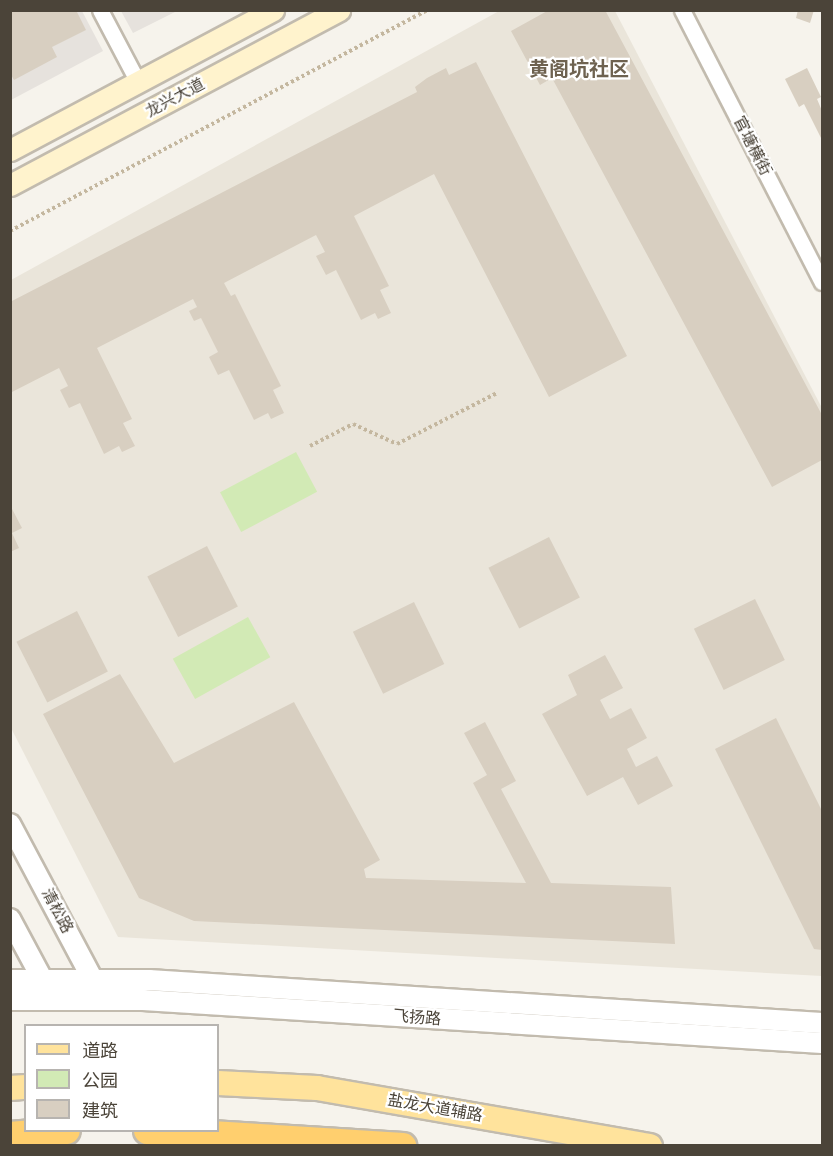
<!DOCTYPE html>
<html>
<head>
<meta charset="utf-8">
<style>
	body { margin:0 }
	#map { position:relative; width:833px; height:1156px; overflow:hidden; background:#f6f3ec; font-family:"DejaVu Sans","Noto Sans SC",sans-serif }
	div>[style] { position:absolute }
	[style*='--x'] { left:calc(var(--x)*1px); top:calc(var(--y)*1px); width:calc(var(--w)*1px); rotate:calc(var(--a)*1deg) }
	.residential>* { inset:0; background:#eae5da }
	.industrial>* { inset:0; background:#e6e2dd }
	.green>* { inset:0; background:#d2eab5; transform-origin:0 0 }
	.building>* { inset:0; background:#d8cfc1; transform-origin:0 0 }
	.path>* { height:4px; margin-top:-2px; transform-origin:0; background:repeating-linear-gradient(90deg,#c4b79f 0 3px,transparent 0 6px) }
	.roads { filter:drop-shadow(2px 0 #c2bbae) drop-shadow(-2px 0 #c2bbae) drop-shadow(0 2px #c2bbae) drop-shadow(0 -2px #c2bbae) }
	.minor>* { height:15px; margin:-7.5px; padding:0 7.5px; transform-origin:7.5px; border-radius:7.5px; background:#fff }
	.tertiary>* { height:20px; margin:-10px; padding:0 10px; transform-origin:10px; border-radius:10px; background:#fff }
	.secondary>* { height:21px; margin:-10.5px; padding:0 10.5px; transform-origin:10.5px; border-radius:10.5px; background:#fff3cd }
	.primary>* { height:24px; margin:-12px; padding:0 12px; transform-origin:12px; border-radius:12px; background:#ffe39c }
	.motorway>* { height:27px; margin:-13.5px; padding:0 13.5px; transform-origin:13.5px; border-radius:13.5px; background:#ffcf6e }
	span { translate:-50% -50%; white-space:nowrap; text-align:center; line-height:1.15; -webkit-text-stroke:4.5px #fff; paint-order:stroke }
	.street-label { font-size:16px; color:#4b4439 }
	.quarter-label { font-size:20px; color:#6e6250; font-weight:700 }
	.frame { position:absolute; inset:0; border:12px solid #4b4439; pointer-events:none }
	.legend { position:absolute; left:24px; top:1024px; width:195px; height:108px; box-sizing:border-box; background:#fff; border:2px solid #b7b4b0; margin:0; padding:8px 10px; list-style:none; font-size:18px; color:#4b4439 }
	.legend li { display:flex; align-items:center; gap:12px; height:30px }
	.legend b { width:30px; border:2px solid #b7b4b0 }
</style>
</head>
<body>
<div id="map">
	<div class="residential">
		<i style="clip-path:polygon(499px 11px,615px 11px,822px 408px,822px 976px,118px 937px,11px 728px,11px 280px)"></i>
	</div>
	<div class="industrial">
		<i style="clip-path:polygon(11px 11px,82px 11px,103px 51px,11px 100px)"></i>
		<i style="clip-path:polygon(121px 11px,177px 11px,133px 33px)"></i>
	</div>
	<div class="green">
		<i style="left:296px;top:452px;width:45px;height:86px;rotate:62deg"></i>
		<i style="left:248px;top:617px;width:46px;height:86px;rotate:61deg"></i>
	</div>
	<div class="building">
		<i style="clip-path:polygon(10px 10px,76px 10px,86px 30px,52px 47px,57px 57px,14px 80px,10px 73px)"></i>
		<i style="clip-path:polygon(549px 10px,605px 10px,822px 415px,822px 460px,772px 487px,552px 78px,540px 85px,511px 31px)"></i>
		<i style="clip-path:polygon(798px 10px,814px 10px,810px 23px,796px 18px)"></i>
		<i style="clip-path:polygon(476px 62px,627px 356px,549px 397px,434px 174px,354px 216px,389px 286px,380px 290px,391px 313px,378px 319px,375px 313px,361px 320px,336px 270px,326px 275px,316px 256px,325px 252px,316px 235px,224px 283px,231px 296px,235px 294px,281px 386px,273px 390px,284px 413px,271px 419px,268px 413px,254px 420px,229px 370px,218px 375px,209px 357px,218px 352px,201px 318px,194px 321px,189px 311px,197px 307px,193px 299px,97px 348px,132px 419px,123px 423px,135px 446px,122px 452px,119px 446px,104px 454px,80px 403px,69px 408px,60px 390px,68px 386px,59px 368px,10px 393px,10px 302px,417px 92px,415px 87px,427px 78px,446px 68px,449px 75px)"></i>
		<i style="clip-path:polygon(807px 68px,821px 97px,817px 99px,822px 111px,822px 140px,804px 104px,799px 107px,785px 79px)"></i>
		<i style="clip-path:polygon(10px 505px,22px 528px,12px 533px,19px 548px,10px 552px)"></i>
		<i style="left:549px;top:537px;width:68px;height:68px;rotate:63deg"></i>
		<i style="left:207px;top:546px;width:68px;height:67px;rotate:63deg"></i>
		<i style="left:755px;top:599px;width:68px;height:68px;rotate:64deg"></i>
		<i style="left:414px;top:602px;width:69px;height:68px;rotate:64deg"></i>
		<i style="left:77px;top:611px;width:68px;height:68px;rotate:63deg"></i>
		<i style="clip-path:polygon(605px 655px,623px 688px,600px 700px,610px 719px,631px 708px,647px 738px,627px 749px,636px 767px,657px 756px,673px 786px,638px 805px,623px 777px,587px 796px,542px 714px,577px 695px,568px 675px)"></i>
		<i style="clip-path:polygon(120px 674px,174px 763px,294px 702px,380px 860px,364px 869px,366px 878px,526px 883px,473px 783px,487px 775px,464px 733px,485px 722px,516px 781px,501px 789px,551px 883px,671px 887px,675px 944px,194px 921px,139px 898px,43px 714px)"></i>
		<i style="clip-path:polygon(776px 718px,822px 811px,822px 950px,814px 949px,715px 749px)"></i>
	</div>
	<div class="path">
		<i style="--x:10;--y:231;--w:472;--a:-27.9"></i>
		<i style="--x:310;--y:446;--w:48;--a:-27.1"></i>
		<i style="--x:353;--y:424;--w:48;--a:24.4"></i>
		<i style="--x:397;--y:444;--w:112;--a:-27"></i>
	</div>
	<div class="roads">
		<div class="minor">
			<i style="--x:100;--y:10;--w:81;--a:62.2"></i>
			<i style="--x:682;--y:10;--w:306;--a:62.8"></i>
		</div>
		<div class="tertiary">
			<i style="--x:10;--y:824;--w:177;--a:62"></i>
			<i style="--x:93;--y:980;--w:11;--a:90"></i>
			<i style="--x:10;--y:919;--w:81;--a:61.8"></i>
			<i style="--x:10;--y:980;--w:139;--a:0"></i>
			<i style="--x:149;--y:980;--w:674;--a:3.66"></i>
			<i style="--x:10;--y:1000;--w:133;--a:0"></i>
			<i style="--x:143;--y:1000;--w:680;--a:3.62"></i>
		</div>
		<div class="secondary">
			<i style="--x:10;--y:150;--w:298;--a:-28"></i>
			<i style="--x:10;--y:185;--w:373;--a:-28"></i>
		</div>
		<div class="primary">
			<i style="--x:218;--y:1083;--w:99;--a:2.9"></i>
			<i style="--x:317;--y:1088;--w:338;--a:9.9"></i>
			<i style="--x:10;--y:1088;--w:16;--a:-4"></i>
		</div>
		<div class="motorway">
			<i style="--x:147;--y:1130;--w:256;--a:3.6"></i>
			<i style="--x:10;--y:1135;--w:56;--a:-5.1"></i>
		</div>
	</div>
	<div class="street-label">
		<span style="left:175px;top:98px;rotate:-28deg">龙兴大道</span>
		<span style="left:752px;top:146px;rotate:63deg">官塘横街</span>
		<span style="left:57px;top:911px;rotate:62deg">清松路</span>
		<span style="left:417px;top:1018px;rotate:4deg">飞扬路</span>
		<span style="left:435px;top:1108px;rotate:10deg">盐龙大道辅路</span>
	</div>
	<div class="quarter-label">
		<span style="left:579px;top:69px">黄阁坑社区</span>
	</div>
	<div class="frame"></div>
	<ul class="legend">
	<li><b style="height:8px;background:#ffe39c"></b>道路</li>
	<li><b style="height:16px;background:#d2eab5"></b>公园</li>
	<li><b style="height:16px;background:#d8cfc1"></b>建筑</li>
	</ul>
</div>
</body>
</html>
